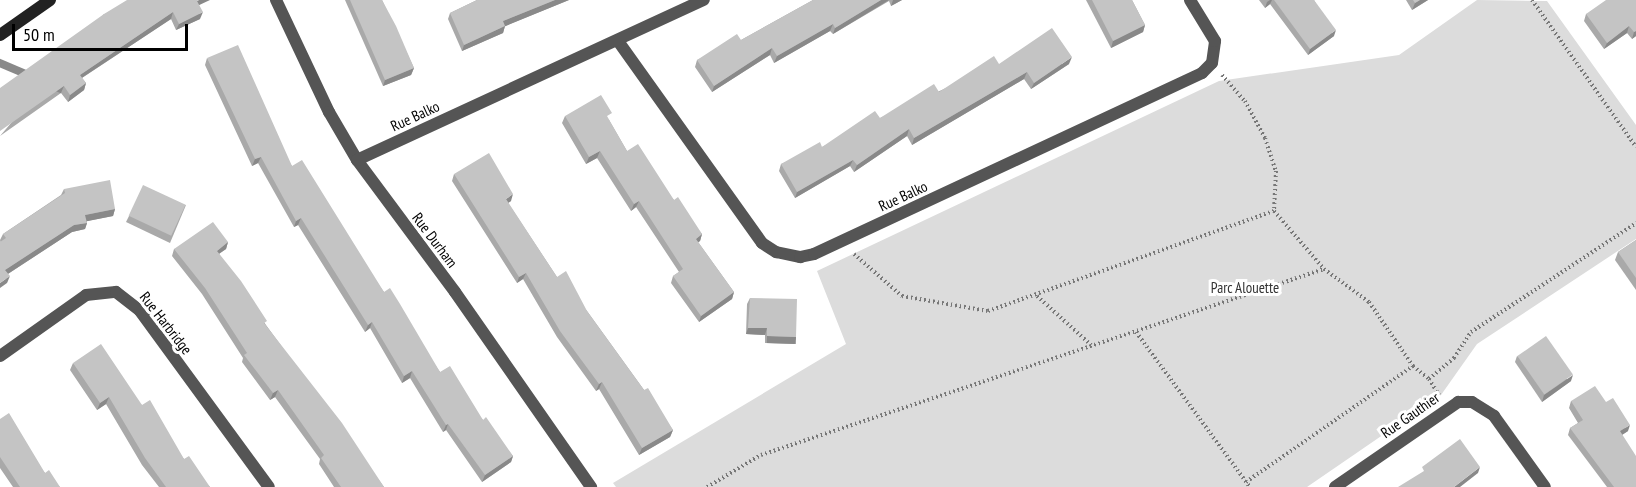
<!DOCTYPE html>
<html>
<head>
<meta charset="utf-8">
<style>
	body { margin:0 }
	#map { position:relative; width:1636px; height:487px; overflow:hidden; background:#fff; font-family:"PT Sans Narrow",sans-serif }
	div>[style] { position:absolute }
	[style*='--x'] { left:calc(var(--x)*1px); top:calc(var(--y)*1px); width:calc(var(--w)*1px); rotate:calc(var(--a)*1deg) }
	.green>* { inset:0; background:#dcdcdc }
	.path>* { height:4px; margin-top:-2px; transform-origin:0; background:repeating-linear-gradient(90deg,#777 0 1.5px,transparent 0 4.5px) }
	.street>* { height:12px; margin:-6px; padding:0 6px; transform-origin:6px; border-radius:6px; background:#555 }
	.secondary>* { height:12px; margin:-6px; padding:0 6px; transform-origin:6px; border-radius:6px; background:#222 }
	.wall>* { inset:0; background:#a9a9a9 }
	.shaded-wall>* { inset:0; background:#898989; transform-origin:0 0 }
	.building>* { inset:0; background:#c4c4c4; transform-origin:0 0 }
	span { translate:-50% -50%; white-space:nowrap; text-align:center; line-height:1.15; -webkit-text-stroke:6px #fff; paint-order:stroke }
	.street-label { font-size:15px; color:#000 }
	.park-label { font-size:15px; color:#333 }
	.scale { position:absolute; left:12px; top:24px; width:176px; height:27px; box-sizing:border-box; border:3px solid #000; border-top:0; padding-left:8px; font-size:18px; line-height:21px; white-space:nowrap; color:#000; -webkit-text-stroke:4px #fff; paint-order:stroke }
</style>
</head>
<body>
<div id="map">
	<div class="green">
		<i style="clip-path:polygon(1477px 0,1547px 1px,1636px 125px,1636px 239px,1477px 344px,1441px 395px,1307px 487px,616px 487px,613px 483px,846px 344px,817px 271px,1219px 81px,1399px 55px)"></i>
	</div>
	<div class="path">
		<i style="--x:1532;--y:0;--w:180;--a:54.7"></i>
		<i style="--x:1222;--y:75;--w:35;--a:49"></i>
		<i style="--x:1245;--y:101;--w:42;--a:61.6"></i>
		<i style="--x:1265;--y:138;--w:35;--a:72"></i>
		<i style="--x:1276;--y:171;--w:40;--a:92.9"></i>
		<i style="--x:1274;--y:211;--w:77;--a:49.2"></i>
		<i style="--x:1324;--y:269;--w:56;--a:36.3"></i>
		<i style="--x:1369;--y:302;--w:78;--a:55.5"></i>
		<i style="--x:1413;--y:366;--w:21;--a:39"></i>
		<i style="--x:1429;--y:379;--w:19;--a:58"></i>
		<i style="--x:854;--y:254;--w:64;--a:41.2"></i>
		<i style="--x:902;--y:296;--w:87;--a:9.9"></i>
		<i style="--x:988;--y:311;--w:303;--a:-19.3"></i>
		<i style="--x:1037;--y:296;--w:73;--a:42.2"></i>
		<i style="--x:1136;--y:332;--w:192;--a:53.7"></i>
		<i style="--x:1429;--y:379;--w:33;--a:-40"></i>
		<i style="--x:1454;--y:358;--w:31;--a:-57"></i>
		<i style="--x:1471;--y:332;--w:198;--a:-33.4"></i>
		<i style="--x:1246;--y:482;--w:203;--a:-34.8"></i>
		<i style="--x:707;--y:487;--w:63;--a:-30.7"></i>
		<i style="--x:761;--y:455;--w:593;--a:-18.28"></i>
	</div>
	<div class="street">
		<i style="--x:276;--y:0;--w:124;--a:64.7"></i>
		<i style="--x:329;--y:112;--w:56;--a:59.7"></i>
		<i style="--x:357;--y:160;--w:164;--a:53.4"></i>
		<i style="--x:455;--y:292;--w:238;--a:55.1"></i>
		<i style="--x:618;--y:41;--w:248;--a:54.5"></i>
		<i style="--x:762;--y:243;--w:17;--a:33"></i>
		<i style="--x:776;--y:252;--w:25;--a:12"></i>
		<i style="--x:800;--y:257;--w:14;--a:-12"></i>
		<i style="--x:814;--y:254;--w:428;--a:-25"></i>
		<i style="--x:1202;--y:73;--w:14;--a:-45"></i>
		<i style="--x:1212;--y:63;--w:22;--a:-82"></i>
		<i style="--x:1215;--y:41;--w:48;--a:-121.4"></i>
		<i style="--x:357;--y:160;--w:382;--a:-24.8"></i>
		<i style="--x:0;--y:356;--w:105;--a:-35.3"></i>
		<i style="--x:86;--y:295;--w:30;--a:-6"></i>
		<i style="--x:116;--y:292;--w:31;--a:38"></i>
		<i style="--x:140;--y:311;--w:218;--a:53.8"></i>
		<i style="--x:1335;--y:487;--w:150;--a:-34.6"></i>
		<i style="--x:1458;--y:402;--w:14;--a:0"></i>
		<i style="--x:1472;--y:402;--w:26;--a:32"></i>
		<i style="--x:1494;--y:416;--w:87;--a:54.3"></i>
	</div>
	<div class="secondary">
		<i style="--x:0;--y:35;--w:61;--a:-35"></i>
	</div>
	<div class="wall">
		<i style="clip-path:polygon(345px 0,382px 0,414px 68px,411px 75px,383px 86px)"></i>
		<i style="clip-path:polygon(477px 0,569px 0,505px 26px,503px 33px,462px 51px,448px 19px,450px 13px)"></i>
		<i style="clip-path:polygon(813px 0,902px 0,891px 6px,889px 1px,833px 34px,830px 31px,774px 63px,770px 55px,712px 92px,695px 67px,697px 60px,741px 40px)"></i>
		<i style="clip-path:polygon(1086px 0,1132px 0,1145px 25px,1143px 32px,1111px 48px)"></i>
		<i style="clip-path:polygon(1259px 0,1314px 0,1334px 36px,1308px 55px,1270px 4px,1265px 8px)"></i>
		<i style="clip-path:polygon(1406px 0,1428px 0,1412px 10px)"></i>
		<i style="clip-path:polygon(1636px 0,1636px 36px,1632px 39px,1627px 33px,1604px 49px,1584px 21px,1586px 14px)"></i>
		<i style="clip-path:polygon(199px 5px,200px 19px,176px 30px,171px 19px,82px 78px,86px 83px,84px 90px,68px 102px,61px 93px,0 136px,104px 14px)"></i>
		<i style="clip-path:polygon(207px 58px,292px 166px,384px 292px,440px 372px,483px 420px,513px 456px,511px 462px,482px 482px,446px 430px,443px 432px,410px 378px,402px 383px,370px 328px,365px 332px,298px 225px,294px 227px,258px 163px,252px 166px,205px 65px)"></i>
		<i style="clip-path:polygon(999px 64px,1069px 64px,1031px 89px,1024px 79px,912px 145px,907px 136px,854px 172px,850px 166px,795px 198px,779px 171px,781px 164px,822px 147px,880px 118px)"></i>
		<i style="clip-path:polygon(565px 116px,609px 120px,627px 151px,674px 200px,702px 234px,700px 241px,698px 242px,734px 292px,732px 299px,699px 322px,671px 283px,673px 276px,679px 272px,636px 207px,631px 211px,597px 158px,586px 164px,562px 123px)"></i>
		<i style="clip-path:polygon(454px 174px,511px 201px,508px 203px,557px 277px,587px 311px,673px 430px,670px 437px,639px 455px,599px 389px,596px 391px,557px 337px,523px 279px,517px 283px,452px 181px)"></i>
		<i style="clip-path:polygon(64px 189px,115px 209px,113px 216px,87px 221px,87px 223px,85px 229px,72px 232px,8px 274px,7px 283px,0 240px,3px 234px,61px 195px)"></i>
		<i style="clip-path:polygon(186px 205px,170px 243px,126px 222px,129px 216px)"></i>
		<i style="clip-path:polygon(1636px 240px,1636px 290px,1615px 260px,1618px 252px)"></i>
		<i style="clip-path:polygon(228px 242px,226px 249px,219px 254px,266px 325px,384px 487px,334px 487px,319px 464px,320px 459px,275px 397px,270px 400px,242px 362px,243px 358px,202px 294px,172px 256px,174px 249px)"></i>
		<i style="clip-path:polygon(750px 298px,796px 337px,794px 344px,765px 343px,765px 335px,746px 334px,747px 304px)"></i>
		<i style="clip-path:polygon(1517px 356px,1571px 381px,1542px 402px,1515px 362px)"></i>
		<i style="clip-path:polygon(73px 363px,142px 405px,184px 459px,210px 487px,159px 487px,142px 465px,106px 404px,97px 410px,70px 370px)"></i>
		<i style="clip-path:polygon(1571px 401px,1606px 402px,1628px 431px,1622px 435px,1636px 487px,1607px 487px,1568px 435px,1570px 428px,1578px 423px,1569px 408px)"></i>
		<i style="clip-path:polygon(0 419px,45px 473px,60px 487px,13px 487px,0 468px)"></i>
	</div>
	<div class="shaded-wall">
		<i style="clip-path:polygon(199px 0,210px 0,195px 7px,197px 1px)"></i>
		<i style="clip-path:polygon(555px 0,569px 0,501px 28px,503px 21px)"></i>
		<i style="clip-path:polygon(881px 0,889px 0,833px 34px,835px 28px)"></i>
		<i style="clip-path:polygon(893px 0,902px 0,891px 6px)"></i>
		<i style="clip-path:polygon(1270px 0,1272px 0,1270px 4px,1265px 8px,1267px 2px)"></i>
		<i style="clip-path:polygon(1420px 0,1428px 0,1412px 10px,1415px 3px)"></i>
		<i style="clip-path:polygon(173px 12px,171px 19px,77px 81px,80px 75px)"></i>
		<i style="clip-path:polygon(203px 12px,200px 19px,176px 30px,179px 24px)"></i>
		<i style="clip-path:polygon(833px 24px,830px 31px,774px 63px,777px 56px)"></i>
		<i style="clip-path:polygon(1145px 25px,1143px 32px,1111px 48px,1113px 41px)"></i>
		<i style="clip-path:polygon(505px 26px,503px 33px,462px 51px,464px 45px)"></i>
		<i style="clip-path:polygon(1629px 26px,1627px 33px,1604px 49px,1607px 43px)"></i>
		<i style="clip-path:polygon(1336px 30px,1334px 36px,1308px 55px,1310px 49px)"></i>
		<i style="clip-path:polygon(1636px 31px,1636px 36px,1632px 39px,1634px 32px)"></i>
		<i style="clip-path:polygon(772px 48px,770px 55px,712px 92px,714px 86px)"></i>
		<i style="clip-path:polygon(1072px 57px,1069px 64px,1031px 89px,1034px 83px)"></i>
		<i style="clip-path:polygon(414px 68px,411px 75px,383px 86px,385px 80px)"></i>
		<i style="clip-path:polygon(1027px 72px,1024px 79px,912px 145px,914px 138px)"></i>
		<i style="clip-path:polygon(86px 83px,84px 90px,68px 102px,70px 95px)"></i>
		<i style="left:64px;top:86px;width:8px;height:78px;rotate:113deg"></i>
		<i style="clip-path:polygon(909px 129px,907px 136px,854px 172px,857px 165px)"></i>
		<i style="clip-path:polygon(600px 151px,597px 158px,586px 164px,589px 157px)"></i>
		<i style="clip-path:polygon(261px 157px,258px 163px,252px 166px,255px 159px)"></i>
		<i style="clip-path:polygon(853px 160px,850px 166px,795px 198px,797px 192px)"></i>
		<i style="clip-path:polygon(513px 194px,511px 201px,503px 206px,506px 199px)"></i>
		<i style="clip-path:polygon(639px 201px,636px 207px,631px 211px,634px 204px)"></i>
		<i style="clip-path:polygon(115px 209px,113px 216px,83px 222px,85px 215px)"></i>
		<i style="clip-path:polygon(301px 218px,298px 225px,294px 227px,296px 221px)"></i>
		<i style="clip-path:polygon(87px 223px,85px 229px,72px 232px,3px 277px,5px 270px,74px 225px)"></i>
		<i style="clip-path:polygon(702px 234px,700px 241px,694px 245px,696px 239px)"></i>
		<i style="clip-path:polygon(228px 242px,226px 249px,214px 257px,217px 251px)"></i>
		<i style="clip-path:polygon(526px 273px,523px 279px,517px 283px,519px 277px)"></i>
		<i style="clip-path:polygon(10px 276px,7px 283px,0 288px,0 283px)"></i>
		<i style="clip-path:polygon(734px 292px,732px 299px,699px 322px,701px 316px)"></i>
		<i style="clip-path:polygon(372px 322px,370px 328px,365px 332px,368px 325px)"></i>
		<i style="clip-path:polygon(748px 328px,767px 328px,765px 335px,746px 334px)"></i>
		<i style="left:767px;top:336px;width:29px;height:7px;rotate:2deg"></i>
		<i style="clip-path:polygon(412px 371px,410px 378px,402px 383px,404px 376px)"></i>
		<i style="clip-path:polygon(1573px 375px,1571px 381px,1542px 402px,1544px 395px)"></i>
		<i style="clip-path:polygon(602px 382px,599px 389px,596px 391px,599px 384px)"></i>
		<i style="clip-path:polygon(278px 390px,275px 397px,270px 400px,273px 393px)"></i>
		<i style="clip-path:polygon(109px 397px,106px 404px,97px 410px,100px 403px)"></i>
		<i style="clip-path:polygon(448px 424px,446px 430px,443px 432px,446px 425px)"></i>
		<i style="clip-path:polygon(1630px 425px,1628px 431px,1617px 438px,1620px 431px)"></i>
		<i style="clip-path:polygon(673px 430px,670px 437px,639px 455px,642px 448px)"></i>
		<i style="clip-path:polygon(513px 456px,511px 462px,482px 482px,485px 475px)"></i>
		<i style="clip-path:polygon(1480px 467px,1478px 473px,1460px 487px,1454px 487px)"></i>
	</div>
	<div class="building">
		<i style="clip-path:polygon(127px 0,199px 0,197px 1px,203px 12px,179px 24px,173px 12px,80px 75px,86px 83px,70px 95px,64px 86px,0 131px,0 88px,104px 14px)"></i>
		<i style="clip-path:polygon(350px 0,382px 0,396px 26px,414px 68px,385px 80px)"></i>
		<i style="clip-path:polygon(477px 0,555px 0,503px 21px,505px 26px,464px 45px,450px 13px)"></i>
		<i style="clip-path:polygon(813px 0,881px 0,835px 28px,833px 24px,777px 56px,772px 48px,714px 86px,697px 60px,737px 34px,741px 40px)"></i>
		<i style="clip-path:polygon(1092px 0,1132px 0,1145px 25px,1113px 41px)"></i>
		<i style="clip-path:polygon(1274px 0,1314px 0,1336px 30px,1310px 49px)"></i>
		<i style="clip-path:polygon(1413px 0,1420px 0,1415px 3px)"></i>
		<i style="clip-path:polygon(1606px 0,1636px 0,1636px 31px,1634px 32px,1629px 26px,1607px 43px,1586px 14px)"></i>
		<i style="clip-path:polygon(1052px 28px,1072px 57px,1034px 83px,1027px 72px,914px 138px,909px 129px,857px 165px,853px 160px,797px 192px,781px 164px,820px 142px,822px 147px,875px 111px,880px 118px,934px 84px,939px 92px,994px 56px,999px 64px)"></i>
		<i style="clip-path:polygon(238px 45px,292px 166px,302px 160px,384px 292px,390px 288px,400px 304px,440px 372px,450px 366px,483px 420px,486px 417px,513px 456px,485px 475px,448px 424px,446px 425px,412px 371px,404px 376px,372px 322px,368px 325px,301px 218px,296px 221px,261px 157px,255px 159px,207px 58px)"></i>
		<i style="clip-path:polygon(601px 95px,612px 113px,607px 116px,627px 151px,638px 144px,674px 200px,678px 197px,702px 234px,696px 239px,734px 292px,701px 316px,673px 276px,683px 269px,639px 201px,634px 204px,600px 151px,589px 157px,565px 116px)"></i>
		<i style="clip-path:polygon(489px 153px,513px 194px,506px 199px,557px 277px,566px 271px,587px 311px,644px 390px,648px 388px,673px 430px,642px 448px,602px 382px,599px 384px,560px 331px,526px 273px,519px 277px,454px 174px)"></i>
		<i style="clip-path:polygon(110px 180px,115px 209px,85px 215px,87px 223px,74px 225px,5px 270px,10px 276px,0 283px,0 242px,6px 238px,3px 234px,65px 193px,64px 189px)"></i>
		<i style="left:143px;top:185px;width:47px;height:34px;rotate:25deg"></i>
		<i style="clip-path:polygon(213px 222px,228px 242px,217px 251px,241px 281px,267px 321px,264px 323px,342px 423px,384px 487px,341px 487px,321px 458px,324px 455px,278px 390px,273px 393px,244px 355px,247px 353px,205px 288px,174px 249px)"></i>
		<i style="clip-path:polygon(1636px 240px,1636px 278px,1618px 252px)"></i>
		<i style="clip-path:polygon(750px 298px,797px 299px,796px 337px,767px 336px,767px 328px,748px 328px)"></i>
		<i style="left:1546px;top:336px;width:47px;height:35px;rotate:55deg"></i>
		<i style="clip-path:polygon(101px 344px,142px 405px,150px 400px,184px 459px,189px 456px,210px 487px,166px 487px,145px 458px,109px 397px,100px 403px,73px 363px)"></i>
		<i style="clip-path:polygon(1595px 386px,1606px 402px,1613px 398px,1630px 425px,1620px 431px,1636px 456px,1636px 487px,1614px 487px,1570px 428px,1583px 420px,1571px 401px)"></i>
		<i style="clip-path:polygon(9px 413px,45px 473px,49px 470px,60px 487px,20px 487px,0 457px,0 419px)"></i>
		<i style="clip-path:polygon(1460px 439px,1480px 467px,1454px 487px,1398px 487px,1424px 471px,1422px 467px)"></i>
	</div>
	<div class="street-label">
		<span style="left:415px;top:116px;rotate:-25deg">Rue Balko</span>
		<span style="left:903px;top:196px;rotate:-25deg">Rue Balko</span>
		<span style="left:435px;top:240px;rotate:53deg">Rue Durham</span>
		<span style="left:166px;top:323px;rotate:52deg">Rue Harbridge</span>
		<span style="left:1410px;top:415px;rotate:-35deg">Rue Gauthier</span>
	</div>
	<div class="park-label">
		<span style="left:1245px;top:288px">Parc Alouette</span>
	</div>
	<div class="scale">50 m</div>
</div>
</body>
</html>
